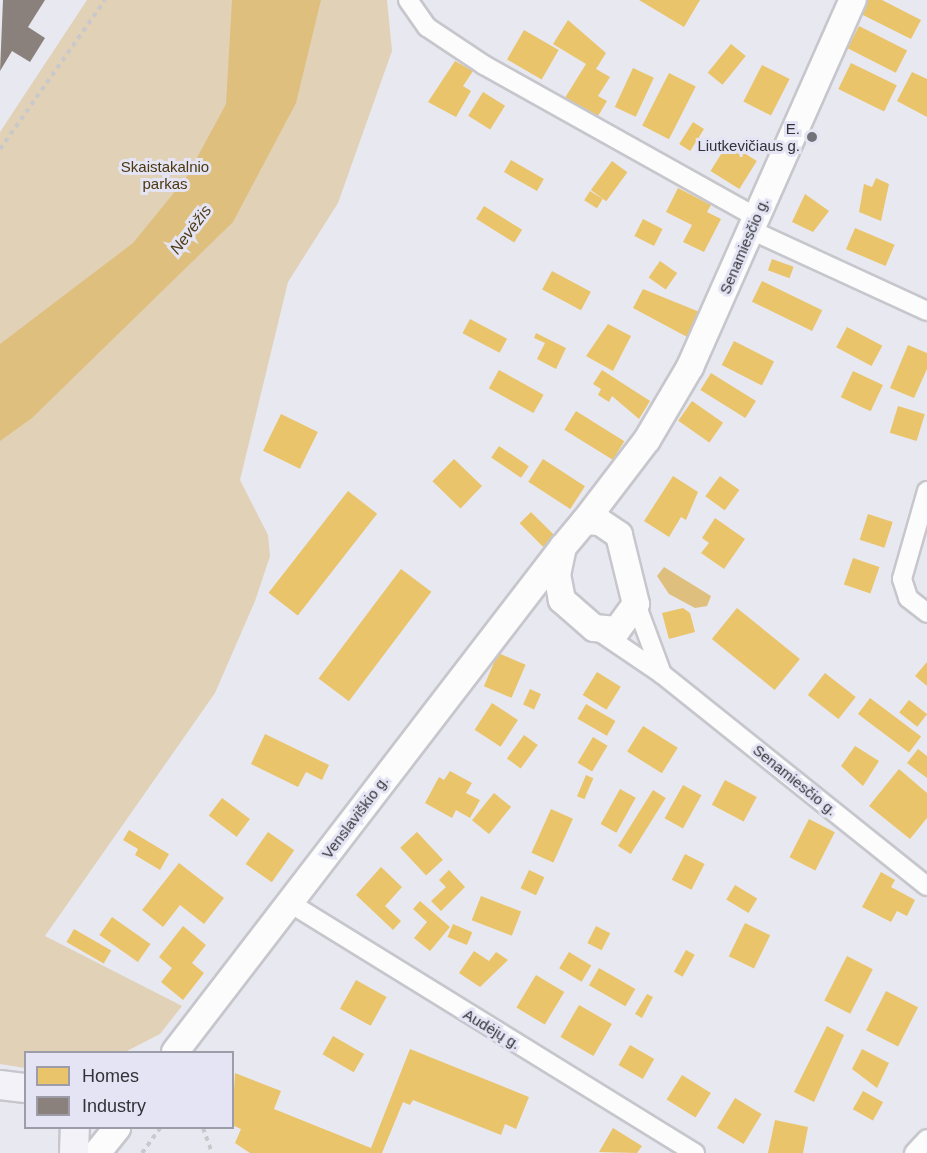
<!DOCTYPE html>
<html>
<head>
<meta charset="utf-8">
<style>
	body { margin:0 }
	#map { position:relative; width:927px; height:1153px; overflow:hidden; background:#e8e8f0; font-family:Helvetica,sans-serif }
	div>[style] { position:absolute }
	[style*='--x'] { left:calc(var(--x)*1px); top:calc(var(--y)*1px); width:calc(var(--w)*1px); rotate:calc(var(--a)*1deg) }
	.green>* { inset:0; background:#e1d1b6 }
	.water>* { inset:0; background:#dfbf7d }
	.homes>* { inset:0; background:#e9c46a; transform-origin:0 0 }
	.industry>* { inset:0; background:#8a817c }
	.path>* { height:4px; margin-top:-2px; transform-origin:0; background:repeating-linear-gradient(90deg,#c9c9cb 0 4.5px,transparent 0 9px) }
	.roads { filter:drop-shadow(2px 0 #c6c6cc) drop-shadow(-2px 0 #c6c6cc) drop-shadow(0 2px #c6c6cc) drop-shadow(0 -2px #c6c6cc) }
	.minor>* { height:18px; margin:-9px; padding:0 9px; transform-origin:9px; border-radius:9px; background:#fcfcfd }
	.secondary>* { height:26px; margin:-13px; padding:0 13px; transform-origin:13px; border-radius:13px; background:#fcfcfd }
	.primary>* { height:28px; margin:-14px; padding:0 14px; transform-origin:14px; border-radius:14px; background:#f3f2f8 }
	.dots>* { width:16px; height:16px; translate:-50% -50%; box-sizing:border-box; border:3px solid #e4e4f4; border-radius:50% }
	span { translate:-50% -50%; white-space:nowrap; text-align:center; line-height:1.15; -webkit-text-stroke:6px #e4e4f4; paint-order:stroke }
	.poi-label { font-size:15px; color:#323238 }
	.right { translate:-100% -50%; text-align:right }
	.park-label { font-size:15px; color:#4b380f }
	.street-label { font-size:15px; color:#323238 }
	.water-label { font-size:16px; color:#4f3c14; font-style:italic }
	.legend { position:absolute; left:24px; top:1051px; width:210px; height:78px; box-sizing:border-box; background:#e4e4f4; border:2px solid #9d9da9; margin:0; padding:8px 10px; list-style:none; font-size:18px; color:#323238 }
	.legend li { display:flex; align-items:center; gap:12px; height:30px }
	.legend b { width:30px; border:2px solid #9d9da9 }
</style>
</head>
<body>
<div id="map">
	<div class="green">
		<i style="clip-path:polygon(87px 0,387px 0,392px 51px,338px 203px,288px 282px,240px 480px,268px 535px,270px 556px,255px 601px,215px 693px,45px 936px,182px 1006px,160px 1034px,125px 1052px,26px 1052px,25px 1068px,0 1064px,0 132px)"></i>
	</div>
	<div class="water">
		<i style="clip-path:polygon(232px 0,321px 0,296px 103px,233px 222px,32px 418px,0 441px,0 344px,133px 243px,186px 178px,226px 104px)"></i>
		<i style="clip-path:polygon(664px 567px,711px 596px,707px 606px,695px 608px,669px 594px,657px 576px)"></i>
	</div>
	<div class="homes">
		<i style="clip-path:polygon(639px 0,700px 0,684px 27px)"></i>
		<i style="clip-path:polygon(868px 0,882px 0,921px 20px,911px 39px,861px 14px)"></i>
		<i style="clip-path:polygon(568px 20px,606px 53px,596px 69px,610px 77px,598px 96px,607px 101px,595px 121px,563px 101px,586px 64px,553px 44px)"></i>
		<i style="left:859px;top:26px;width:54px;height:25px;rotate:27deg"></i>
		<i style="left:524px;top:30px;width:40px;height:34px;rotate:30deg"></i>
		<i style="left:731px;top:44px;width:19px;height:37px;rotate:39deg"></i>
		<i style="clip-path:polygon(455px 61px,473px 71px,463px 86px,471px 91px,456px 117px,428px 102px)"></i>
		<i style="left:851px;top:63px;width:51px;height:29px;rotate:26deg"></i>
		<i style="left:762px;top:65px;width:31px;height:41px;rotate:27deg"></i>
		<i style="left:633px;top:68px;width:23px;height:43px;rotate:25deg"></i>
		<i style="clip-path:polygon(912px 72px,927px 79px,927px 117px,897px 101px)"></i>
		<i style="left:669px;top:73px;width:30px;height:59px;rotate:27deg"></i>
		<i style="left:483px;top:92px;width:26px;height:28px;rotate:32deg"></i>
		<i style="left:693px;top:122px;width:13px;height:26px;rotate:32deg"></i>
		<i style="left:728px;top:143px;width:34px;height:33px;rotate:32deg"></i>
		<i style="left:511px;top:160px;width:38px;height:14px;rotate:30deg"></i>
		<i style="left:612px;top:161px;width:19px;height:36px;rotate:36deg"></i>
		<i style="clip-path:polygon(876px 178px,889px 184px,881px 221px,859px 212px,864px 184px,872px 187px)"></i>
		<i style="clip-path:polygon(678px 188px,711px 205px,707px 212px,721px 219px,704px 252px,683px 242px,692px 225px,666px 212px)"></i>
		<i style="left:590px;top:191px;width:15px;height:11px;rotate:32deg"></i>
		<i style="clip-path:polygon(805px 194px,829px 211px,813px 232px,792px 222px)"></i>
		<i style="left:484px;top:206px;width:45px;height:15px;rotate:32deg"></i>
		<i style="left:643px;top:219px;width:22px;height:19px;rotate:27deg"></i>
		<i style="left:855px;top:228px;width:43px;height:23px;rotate:23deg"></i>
		<i style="left:772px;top:259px;width:23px;height:12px;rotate:20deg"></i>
		<i style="left:660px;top:261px;width:21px;height:20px;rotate:35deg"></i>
		<i style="left:552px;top:271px;width:44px;height:21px;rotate:28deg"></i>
		<i style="left:762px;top:281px;width:67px;height:23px;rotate:26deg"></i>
		<i style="clip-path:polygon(643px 289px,702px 313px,689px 338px,633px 308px)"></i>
		<i style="left:470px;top:319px;width:42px;height:16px;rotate:28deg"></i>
		<i style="clip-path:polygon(608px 324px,631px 336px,613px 371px,586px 356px)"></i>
		<i style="left:847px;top:327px;width:40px;height:23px;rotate:28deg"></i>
		<i style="clip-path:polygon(536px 333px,566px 348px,556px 369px,537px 359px,545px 343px,534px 338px)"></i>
		<i style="left:734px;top:341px;width:45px;height:27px;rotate:27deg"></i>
		<i style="clip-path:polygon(908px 345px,927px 353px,927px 369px,914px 398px,890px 388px)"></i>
		<i style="left:499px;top:370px;width:51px;height:21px;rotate:29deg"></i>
		<i style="clip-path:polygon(602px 370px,650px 401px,639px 419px,612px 396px,609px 402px,598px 395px,601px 389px,593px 384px)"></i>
		<i style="left:853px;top:371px;width:33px;height:29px;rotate:25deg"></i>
		<i style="left:711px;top:373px;width:53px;height:20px;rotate:32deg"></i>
		<i style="left:692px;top:401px;width:38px;height:24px;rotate:35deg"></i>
		<i style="left:898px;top:406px;width:28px;height:28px;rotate:17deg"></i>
		<i style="left:576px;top:411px;width:57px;height:22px;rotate:32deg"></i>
		<i style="left:281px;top:414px;width:41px;height:41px;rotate:26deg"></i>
		<i style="left:499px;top:446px;width:36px;height:14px;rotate:34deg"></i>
		<i style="left:454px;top:459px;width:39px;height:31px;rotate:44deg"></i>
		<i style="left:543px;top:459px;width:50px;height:27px;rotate:33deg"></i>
		<i style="clip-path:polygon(673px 476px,698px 492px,686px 520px,681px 517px,669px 537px,644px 521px)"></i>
		<i style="left:720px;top:476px;width:24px;height:25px;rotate:36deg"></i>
		<i style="left:348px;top:491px;width:37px;height:129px;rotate:38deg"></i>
		<i style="left:531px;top:512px;width:33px;height:16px;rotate:45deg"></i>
		<i style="left:868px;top:514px;width:26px;height:27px;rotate:18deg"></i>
		<i style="clip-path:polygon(715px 518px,745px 539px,724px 569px,701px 553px,709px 543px,702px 538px)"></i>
		<i style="left:853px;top:558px;width:28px;height:28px;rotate:19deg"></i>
		<i style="left:401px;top:569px;width:38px;height:137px;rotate:37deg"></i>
		<i style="clip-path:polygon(683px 608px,690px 613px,695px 632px,669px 639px,662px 613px)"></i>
		<i style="left:737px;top:608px;width:81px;height:40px;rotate:39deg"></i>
		<i style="left:498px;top:653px;width:30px;height:36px;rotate:23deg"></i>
		<i style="clip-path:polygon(927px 662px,927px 686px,915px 676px)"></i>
		<i style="left:597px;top:672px;width:28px;height:27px;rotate:32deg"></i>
		<i style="left:825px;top:673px;width:39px;height:28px;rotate:38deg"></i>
		<i style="left:530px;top:689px;width:12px;height:17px;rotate:24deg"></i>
		<i style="left:870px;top:698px;width:64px;height:20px;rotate:37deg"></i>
		<i style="left:909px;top:700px;width:23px;height:16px;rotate:38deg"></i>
		<i style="left:492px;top:703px;width:31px;height:32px;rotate:33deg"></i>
		<i style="left:586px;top:704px;width:34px;height:17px;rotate:30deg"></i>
		<i style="left:643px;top:726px;width:41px;height:30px;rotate:32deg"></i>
		<i style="clip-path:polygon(265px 734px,329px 765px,322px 780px,306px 772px,298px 787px,251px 764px)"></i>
		<i style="left:524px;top:735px;width:17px;height:29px;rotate:36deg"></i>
		<i style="left:593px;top:737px;width:17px;height:30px;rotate:31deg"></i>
		<i style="clip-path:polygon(855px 746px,879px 761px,863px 786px,841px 766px)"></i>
		<i style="clip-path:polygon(918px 749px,927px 756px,927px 778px,907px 763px)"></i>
		<i style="clip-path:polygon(899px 769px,927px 793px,927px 818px,910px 839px,869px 806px)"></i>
		<i style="clip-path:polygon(450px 771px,472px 783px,466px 793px,480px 800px,470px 818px,456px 810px,452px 818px,425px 803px,439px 777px,444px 780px)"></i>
		<i style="left:586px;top:775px;width:8px;height:23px;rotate:23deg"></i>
		<i style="left:725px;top:780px;width:36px;height:28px;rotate:28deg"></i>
		<i style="left:683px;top:785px;width:21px;height:38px;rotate:29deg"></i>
		<i style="left:620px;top:789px;width:18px;height:40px;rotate:29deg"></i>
		<i style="left:653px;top:790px;width:15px;height:66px;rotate:32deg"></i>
		<i style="left:494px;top:793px;width:22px;height:35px;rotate:39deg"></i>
		<i style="left:222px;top:798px;width:35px;height:22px;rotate:37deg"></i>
		<i style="left:551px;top:809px;width:24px;height:48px;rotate:24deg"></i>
		<i style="left:809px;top:819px;width:29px;height:43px;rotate:27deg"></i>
		<i style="clip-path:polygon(129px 830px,169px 854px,160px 870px,135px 855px,138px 849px,123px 840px)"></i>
		<i style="left:268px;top:832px;width:32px;height:39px;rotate:35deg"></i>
		<i style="left:417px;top:832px;width:38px;height:23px;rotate:47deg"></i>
		<i style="left:685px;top:854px;width:22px;height:29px;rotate:27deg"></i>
		<i style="clip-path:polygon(179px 863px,224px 898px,204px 924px,180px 905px,163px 927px,142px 910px)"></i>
		<i style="clip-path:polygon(381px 867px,402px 887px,385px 906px,401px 921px,393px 930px,356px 895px)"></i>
		<i style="clip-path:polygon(449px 870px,465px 887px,441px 911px,431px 901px,446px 887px,439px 880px)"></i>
		<i style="left:529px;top:870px;width:17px;height:20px;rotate:25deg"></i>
		<i style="clip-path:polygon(881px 872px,895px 880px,891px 887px,915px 900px,907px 916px,897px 911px,891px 922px,862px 907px)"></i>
		<i style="left:735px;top:885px;width:26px;height:17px;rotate:31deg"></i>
		<i style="left:481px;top:896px;width:43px;height:26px;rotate:21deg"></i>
		<i style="clip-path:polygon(420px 901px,450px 927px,430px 951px,414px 938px,427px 922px,413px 909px)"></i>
		<i style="left:112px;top:917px;width:47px;height:22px;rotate:35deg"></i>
		<i style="left:745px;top:923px;width:28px;height:37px;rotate:26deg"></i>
		<i style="left:453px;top:924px;width:21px;height:14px;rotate:23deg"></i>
		<i style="clip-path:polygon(183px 926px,206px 945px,192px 963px,204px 973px,183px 1000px,161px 982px,172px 968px,159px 957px)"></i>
		<i style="left:596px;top:926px;width:16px;height:19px;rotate:27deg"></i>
		<i style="left:74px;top:929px;width:43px;height:15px;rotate:30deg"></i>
		<i style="left:686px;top:950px;width:10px;height:25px;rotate:29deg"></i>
		<i style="clip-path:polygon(474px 951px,489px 961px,496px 952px,508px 960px,480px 987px,459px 973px)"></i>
		<i style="left:569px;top:952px;width:26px;height:19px;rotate:31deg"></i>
		<i style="left:847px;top:956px;width:29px;height:50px;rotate:27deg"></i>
		<i style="left:599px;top:968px;width:42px;height:20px;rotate:30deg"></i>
		<i style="left:536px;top:975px;width:33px;height:38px;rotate:31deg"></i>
		<i style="left:356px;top:980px;width:35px;height:33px;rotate:29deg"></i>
		<i style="left:886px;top:991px;width:36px;height:44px;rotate:27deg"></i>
		<i style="clip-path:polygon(647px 994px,653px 997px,642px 1018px,635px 1014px)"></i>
		<i style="left:579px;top:1005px;width:38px;height:37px;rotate:30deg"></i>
		<i style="clip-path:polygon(827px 1026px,844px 1035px,814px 1102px,794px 1092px)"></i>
		<i style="left:333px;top:1036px;width:36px;height:21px;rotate:30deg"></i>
		<i style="left:630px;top:1045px;width:28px;height:23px;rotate:30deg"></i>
		<i style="clip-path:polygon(410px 1049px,529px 1097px,516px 1129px,505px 1124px,501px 1135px,413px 1100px,410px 1105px,403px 1102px,382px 1153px,250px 1153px,235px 1143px,241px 1129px,232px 1125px,235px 1073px,281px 1091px,274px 1109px,371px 1148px)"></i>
		<i style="clip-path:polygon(862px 1049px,889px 1063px,877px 1088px,852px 1069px)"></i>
		<i style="left:682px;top:1075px;width:34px;height:29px;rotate:32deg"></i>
		<i style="left:863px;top:1091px;width:23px;height:21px;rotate:29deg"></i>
		<i style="left:735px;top:1098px;width:31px;height:35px;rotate:31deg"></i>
		<i style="clip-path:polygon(775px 1120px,808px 1127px,803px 1153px,768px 1153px)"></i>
		<i style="clip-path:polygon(613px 1128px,642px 1146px,637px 1153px,599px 1152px)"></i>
	</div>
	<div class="industry">
		<i style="clip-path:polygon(3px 0,45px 0,28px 27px,45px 38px,30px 62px,12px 51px,0 71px)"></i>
	</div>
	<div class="path">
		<i style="--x:0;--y:149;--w:182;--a:-54.8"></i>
		<i style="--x:203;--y:1128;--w:27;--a:70"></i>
		<i style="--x:142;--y:1153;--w:31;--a:-54"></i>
	</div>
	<div class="roads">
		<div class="minor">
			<i style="--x:408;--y:0;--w:33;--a:55"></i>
			<i style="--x:427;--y:27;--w:69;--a:33.7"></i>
			<i style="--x:484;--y:65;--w:312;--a:29.2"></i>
			<i style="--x:751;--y:230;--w:194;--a:24.7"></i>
			<i style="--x:927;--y:491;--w:91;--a:105.9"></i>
			<i style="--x:902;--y:579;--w:20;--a:72"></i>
			<i style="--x:908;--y:598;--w:24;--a:38"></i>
			<i style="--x:636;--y:604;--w:75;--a:69.6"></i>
			<i style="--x:597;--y:630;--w:78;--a:34.1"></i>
			<i style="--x:662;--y:674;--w:339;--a:38.7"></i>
			<i style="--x:290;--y:903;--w:476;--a:31.7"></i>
			<i style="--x:914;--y:1153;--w:19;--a:-47"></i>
		</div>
		<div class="secondary">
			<i style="--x:585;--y:521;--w:102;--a:-52.6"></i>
			<i style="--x:647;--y:440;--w:85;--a:-59.5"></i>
			<i style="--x:690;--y:367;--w:402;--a:-66.1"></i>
			<i style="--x:585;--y:521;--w:15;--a:4"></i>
			<i style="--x:600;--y:522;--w:23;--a:34"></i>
			<i style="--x:619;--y:535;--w:71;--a:76.2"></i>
			<i style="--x:636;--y:604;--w:32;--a:126"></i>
			<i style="--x:617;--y:630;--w:23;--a:-175"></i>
			<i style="--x:594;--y:628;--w:43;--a:-138.8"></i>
			<i style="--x:562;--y:600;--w:25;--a:-101"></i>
			<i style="--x:557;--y:575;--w:29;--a:-78"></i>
			<i style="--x:563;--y:547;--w:34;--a:-50"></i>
			<i style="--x:175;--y:1052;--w:637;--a:-52.46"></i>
			<i style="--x:97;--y:1153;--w:32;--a:-51"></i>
		</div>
		<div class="primary">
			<i style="--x:0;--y:1085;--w:26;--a:7"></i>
			<i style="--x:74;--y:1153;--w:25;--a:-88"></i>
		</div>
	</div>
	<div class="dots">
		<i style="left:812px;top:137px;background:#727278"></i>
	</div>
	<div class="poi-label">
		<span class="right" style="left:800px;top:137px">E.<br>Liutkevičiaus g.</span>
	</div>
	<div class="park-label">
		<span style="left:165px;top:175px">Skaistakalnio<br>parkas</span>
	</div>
	<div class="street-label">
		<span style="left:744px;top:246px;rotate:-67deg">Senamiesčio g.</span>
		<span style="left:795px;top:780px;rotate:39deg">Senamiesčio g.</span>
		<span style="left:355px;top:817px;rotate:-53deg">Venslaviškio g.</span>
		<span style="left:492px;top:1029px;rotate:31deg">Audėjų g.</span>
	</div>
	<div class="water-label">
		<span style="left:191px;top:230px;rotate:-53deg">Nevėžis</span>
	</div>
	<ul class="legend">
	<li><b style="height:16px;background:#e9c46a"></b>Homes</li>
	<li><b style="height:16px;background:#8a817c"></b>Industry</li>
	</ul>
</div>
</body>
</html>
